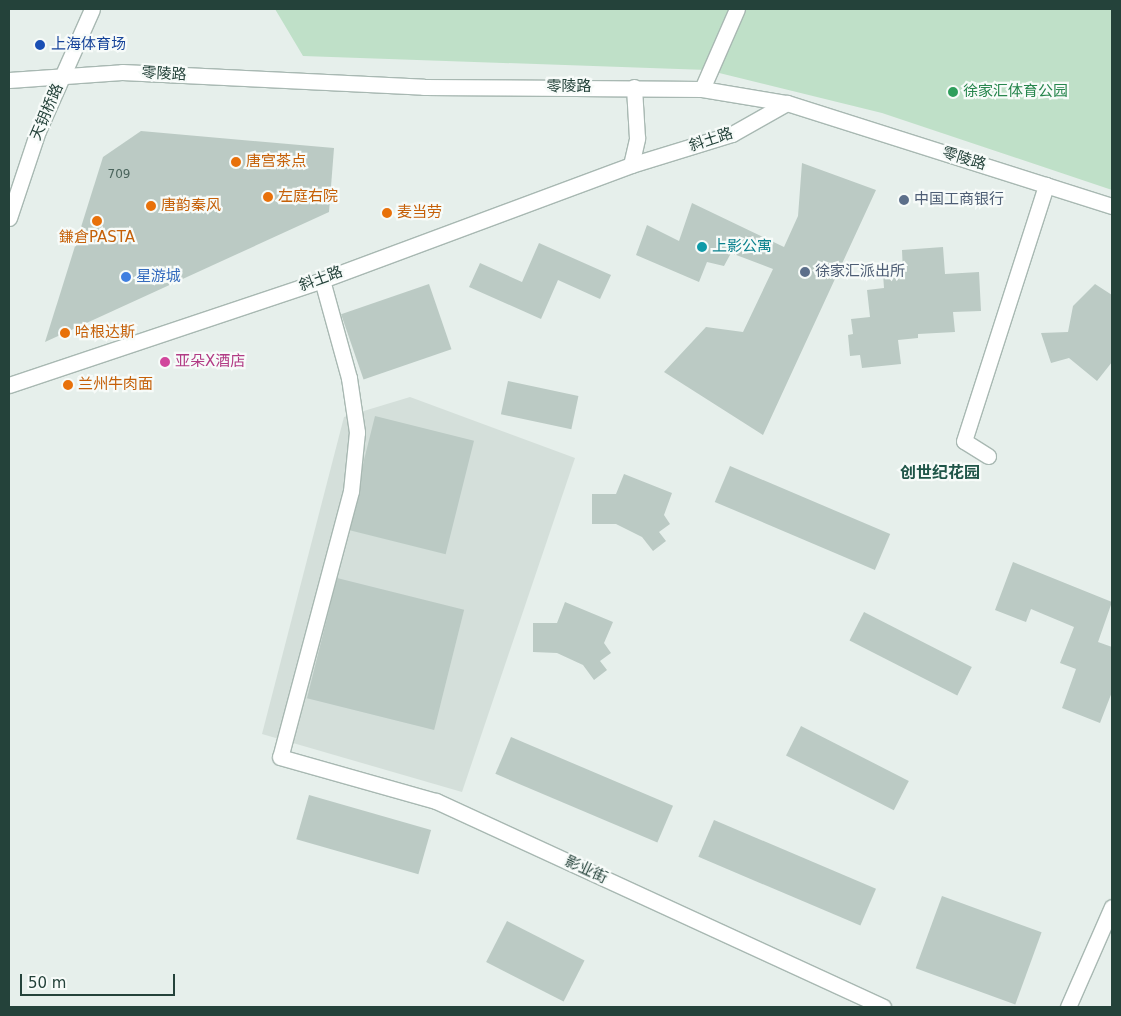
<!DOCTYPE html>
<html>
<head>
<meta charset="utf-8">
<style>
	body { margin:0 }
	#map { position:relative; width:1121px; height:1016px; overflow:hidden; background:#e6efeb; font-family:"DejaVu Sans","Noto Sans SC",sans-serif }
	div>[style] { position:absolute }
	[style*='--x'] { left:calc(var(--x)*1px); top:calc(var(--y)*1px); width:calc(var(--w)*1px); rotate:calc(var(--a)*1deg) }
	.built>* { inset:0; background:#d4dfda }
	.green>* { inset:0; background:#bfe0c8 }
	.building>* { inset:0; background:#bbcac4; transform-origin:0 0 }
	.roads { filter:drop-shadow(1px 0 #a8b8b2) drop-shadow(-1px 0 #a8b8b2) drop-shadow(0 1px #a8b8b2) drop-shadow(0 -1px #a8b8b2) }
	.minor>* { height:15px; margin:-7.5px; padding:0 7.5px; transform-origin:7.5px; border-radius:7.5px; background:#fff }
	.dots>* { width:14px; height:14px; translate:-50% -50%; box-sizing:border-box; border:2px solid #f7fbf9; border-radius:50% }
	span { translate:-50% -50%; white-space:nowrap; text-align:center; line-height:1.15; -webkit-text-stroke:4.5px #f7fbf9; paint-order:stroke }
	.number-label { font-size:12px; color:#4a645c }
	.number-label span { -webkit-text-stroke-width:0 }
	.transit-label { font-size:15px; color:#164399 }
	.left { translate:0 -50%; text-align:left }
	.street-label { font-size:15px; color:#24423a }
	.leisure-label { font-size:15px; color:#27864d }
	.food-label { font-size:15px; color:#c56008 }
	.service-label { font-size:15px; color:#4e5e75 }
	.culture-label { font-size:15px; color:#0d838f }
	.shop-label { font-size:15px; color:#366cbe }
	.hotel-label { font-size:15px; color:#b23c85 }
	.neighbourhood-label { font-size:16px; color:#1f5548; font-weight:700 }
	.frame { position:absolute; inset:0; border:10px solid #24423a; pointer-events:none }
	.scale { position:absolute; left:20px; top:974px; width:155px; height:22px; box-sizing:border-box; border:2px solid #24423a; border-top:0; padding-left:6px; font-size:15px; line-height:18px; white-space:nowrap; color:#24423a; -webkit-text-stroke:4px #f7fbf9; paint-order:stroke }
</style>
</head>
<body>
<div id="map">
	<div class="built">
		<i style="clip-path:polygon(410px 397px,575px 458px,462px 792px,262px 734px,344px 417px)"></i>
	</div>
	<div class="green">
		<i style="clip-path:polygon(275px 9px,1112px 9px,1112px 190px,882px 113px,707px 70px,303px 56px)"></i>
	</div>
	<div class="building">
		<i style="clip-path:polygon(141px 131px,334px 148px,329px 212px,45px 342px,103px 157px)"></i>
		<i style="clip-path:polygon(802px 163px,876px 190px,763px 435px,664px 372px,706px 327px,743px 332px,773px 269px,731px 253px,724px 266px,707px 262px,699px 282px,636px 255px,647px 225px,679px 241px,692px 203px,784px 247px,798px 216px)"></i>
		<i style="clip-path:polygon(539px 243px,611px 275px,600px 299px,558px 280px,541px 319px,469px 287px,480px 263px,522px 282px)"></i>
		<i style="clip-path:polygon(943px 247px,945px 274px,979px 272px,981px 311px,953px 312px,955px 332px,918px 334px,918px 338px,898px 340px,901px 364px,862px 368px,860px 355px,850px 356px,848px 335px,853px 334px,851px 319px,870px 317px,867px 290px,884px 288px,883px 274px,903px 273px,902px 250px)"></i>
		<i style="left:429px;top:284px;width:69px;height:93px;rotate:71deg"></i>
		<i style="clip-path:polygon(1095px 284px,1112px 295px,1112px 362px,1097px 381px,1069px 358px,1051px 363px,1041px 333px,1068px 332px,1073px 306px)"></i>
		<i style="left:508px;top:381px;width:72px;height:34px;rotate:12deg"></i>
		<i style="left:375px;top:416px;width:102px;height:117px;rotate:14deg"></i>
		<i style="left:730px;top:466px;width:174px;height:39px;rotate:23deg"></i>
		<i style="clip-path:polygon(624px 474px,672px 493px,664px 515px,670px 524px,659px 532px,666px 541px,653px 551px,642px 537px,616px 524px,592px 524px,592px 494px,616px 494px)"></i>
		<i style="clip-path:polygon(1013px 562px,1112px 602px,1098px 642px,1112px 647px,1112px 692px,1100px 723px,1062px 708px,1076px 669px,1060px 663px,1074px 627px,1031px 609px,1026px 622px,995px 610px)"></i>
		<i style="left:337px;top:578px;width:131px;height:124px;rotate:14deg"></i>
		<i style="clip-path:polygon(565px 602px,613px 622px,604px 643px,611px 653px,600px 661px,607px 670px,594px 680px,583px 665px,557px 653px,533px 652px,533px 623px,557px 623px)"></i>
		<i style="left:864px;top:612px;width:121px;height:32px;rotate:27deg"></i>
		<i style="left:801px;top:726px;width:121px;height:33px;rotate:27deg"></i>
		<i style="left:511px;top:737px;width:176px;height:40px;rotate:23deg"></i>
		<i style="left:309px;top:795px;width:127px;height:46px;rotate:16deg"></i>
		<i style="left:714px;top:820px;width:176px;height:40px;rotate:23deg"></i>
		<i style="left:942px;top:896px;width:106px;height:77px;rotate:20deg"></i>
		<i style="left:507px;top:921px;width:87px;height:46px;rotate:27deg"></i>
	</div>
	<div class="roads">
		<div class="minor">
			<i style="--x:9;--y:80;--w:113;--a:-4"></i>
			<i style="--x:122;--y:72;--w:302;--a:2.8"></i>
			<i style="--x:424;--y:87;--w:278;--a:0.4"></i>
			<i style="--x:702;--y:89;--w:86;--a:9.4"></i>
			<i style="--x:787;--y:103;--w:341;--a:17.6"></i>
			<i style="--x:702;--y:89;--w:87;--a:-66.4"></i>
			<i style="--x:631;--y:165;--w:28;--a:-77"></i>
			<i style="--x:637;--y:138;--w:51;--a:-93.4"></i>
			<i style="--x:9;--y:218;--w:92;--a:-71.6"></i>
			<i style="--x:38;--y:131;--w:133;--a:-66.1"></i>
			<i style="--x:322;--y:280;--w:102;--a:74.6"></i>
			<i style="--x:349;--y:378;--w:55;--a:81.6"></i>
			<i style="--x:357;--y:432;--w:59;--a:95.8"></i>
			<i style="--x:351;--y:491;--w:275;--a:104.9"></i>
			<i style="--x:280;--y:757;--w:162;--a:15.8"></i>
			<i style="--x:436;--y:801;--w:492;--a:24.7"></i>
			<i style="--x:9;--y:385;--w:330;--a:-18.5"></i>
			<i style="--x:322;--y:280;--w:330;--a:-20.4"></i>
			<i style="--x:631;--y:165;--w:106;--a:-17.1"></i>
			<i style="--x:732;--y:134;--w:63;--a:-29.4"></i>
			<i style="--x:988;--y:456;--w:28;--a:-148"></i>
			<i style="--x:964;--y:441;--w:269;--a:-72.2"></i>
			<i style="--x:1068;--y:1007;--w:109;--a:-66.3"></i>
		</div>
	</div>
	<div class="dots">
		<i style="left:40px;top:45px;background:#1a4fb4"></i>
		<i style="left:953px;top:92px;background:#2e9e5b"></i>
		<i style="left:236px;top:162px;background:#e8710a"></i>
		<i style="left:268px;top:197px;background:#e8710a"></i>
		<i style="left:904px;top:200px;background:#5c6f8a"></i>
		<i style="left:151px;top:206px;background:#e8710a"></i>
		<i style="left:387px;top:213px;background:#e8710a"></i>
		<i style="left:97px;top:221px;background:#e8710a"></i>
		<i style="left:702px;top:247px;background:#0f9aa8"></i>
		<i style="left:805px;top:272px;background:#5c6f8a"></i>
		<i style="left:126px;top:277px;background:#3f7fe0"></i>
		<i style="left:65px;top:333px;background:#e8710a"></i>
		<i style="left:165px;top:362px;background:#d1479c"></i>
		<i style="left:68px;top:385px;background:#e8710a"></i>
	</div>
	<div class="number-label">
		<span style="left:119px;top:175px">709</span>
	</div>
	<div class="transit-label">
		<span class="left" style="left:51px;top:45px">上海体育场</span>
	</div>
	<div class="street-label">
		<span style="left:164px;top:74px;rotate:3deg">零陵路</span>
		<span style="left:569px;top:87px">零陵路</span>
		<span style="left:47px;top:112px;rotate:-67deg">天钥桥路</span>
		<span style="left:711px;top:140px;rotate:-18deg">斜土路</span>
		<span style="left:964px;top:159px;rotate:17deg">零陵路</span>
		<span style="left:321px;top:279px;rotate:-20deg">斜土路</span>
		<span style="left:586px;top:870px;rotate:25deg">影业街</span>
	</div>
	<div class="leisure-label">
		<span class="left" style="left:963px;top:92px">徐家汇体育公园</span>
	</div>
	<div class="food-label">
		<span class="left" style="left:246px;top:162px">唐宫茶点</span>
		<span class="left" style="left:278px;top:197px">左庭右院</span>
		<span class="left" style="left:161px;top:206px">唐韵秦风</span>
		<span class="left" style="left:397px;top:213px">麦当劳</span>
		<span style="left:97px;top:238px">鎌倉PASTA</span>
		<span class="left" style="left:75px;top:333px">哈根达斯</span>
		<span class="left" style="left:78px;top:385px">兰州牛肉面</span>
	</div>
	<div class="service-label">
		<span class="left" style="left:914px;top:200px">中国工商银行</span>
		<span class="left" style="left:815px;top:272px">徐家汇派出所</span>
	</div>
	<div class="culture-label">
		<span class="left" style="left:712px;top:247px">上影公寓</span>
	</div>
	<div class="shop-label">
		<span class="left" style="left:136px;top:277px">星游城</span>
	</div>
	<div class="hotel-label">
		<span class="left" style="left:175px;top:362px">亚朵X酒店</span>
	</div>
	<div class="neighbourhood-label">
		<span style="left:940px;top:473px">创世纪花园</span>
	</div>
	<div class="frame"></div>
	<div class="scale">50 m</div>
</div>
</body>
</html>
